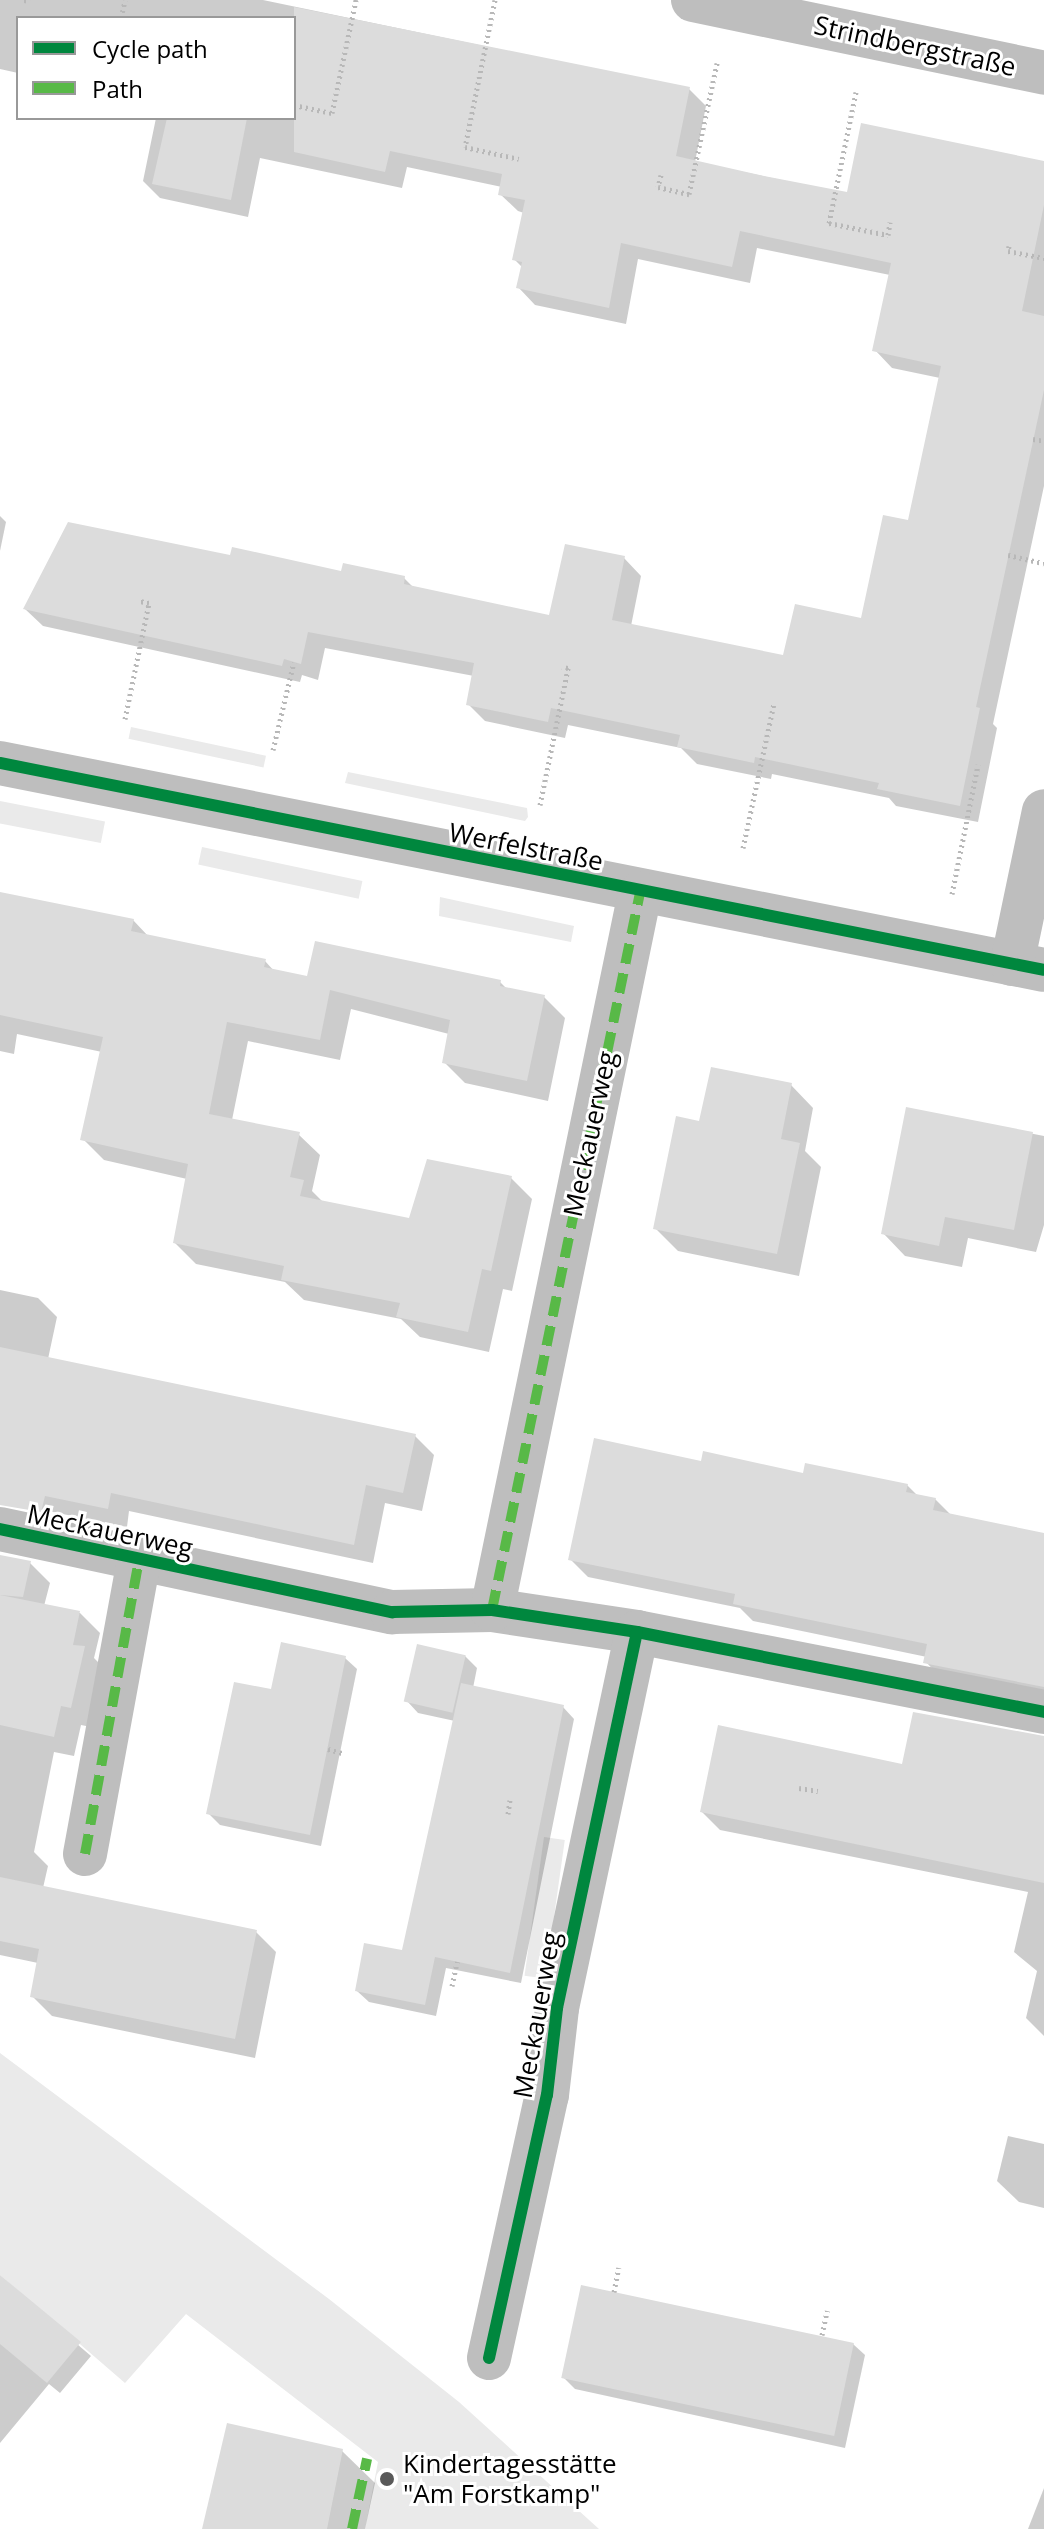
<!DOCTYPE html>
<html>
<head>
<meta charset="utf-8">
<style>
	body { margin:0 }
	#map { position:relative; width:1044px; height:2529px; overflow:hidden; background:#fff; font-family:"Open Sans",sans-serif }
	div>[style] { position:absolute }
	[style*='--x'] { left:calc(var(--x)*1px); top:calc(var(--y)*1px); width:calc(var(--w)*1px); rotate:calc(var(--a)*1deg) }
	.green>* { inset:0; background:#eaeaea; transform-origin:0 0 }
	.shadow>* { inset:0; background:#0003 }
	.building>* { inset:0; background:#dcdcdc; transform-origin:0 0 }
	.path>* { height:5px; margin-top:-2.5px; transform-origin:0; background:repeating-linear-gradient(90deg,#b8b8b8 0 2px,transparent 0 6px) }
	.minor>* { height:44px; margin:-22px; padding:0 22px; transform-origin:22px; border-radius:22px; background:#bebebe }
	.quiet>* { height:10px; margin-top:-5px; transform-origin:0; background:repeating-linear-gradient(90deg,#58b947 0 20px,transparent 0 30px) }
	.cycleway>* { height:12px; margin:-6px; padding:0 6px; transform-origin:6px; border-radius:6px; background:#00873e }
	.dots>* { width:22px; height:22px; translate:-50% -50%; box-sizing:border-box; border:4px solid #fff; border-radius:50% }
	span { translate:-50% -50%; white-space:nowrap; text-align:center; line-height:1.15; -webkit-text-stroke:6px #fff; paint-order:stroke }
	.street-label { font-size:26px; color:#000 }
	.poi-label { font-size:26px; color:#000 }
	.left { translate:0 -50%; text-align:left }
	.legend { position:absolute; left:16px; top:16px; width:280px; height:104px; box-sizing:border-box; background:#fff; border:2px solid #999; margin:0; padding:10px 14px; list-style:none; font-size:24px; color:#000 }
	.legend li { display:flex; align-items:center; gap:16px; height:40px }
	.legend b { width:40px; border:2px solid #999 }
</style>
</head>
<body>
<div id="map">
	<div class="green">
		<i style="left:131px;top:727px;width:138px;height:12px;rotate:12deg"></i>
		<i style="clip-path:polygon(348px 772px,527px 808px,528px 817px,525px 821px,345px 783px)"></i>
		<i style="left:0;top:801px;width:107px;height:22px;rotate:11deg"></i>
		<i style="left:202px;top:847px;width:164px;height:18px;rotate:12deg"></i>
		<i style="clip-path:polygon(440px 897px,574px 926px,571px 942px,439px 916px)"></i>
		<i style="left:544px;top:1837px;width:21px;height:140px;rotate:8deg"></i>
		<i style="clip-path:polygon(0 2053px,329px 2299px,459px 2402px,599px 2529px,365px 2529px,378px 2462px,186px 2314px,125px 2383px,0 2275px)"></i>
	</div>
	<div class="shadow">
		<i style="clip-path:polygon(0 0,263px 0,689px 89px,706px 106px,695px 162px,849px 194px,1044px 163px,1044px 486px,993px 724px,997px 728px,978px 822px,896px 806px,889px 798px,772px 774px,771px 779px,697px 764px,681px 748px,568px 725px,565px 738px,485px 721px,468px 704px,474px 676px,325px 648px,318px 680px,302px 675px,300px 682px,43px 626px,25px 609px,231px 558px,342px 574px,404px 578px,414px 588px,551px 617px,624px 558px,641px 576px,631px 626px,784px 658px,863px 620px,910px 522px,940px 378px,892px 368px,875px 350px,890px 275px,757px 248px,750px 283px,638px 259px,626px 324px,535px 305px,518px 287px,523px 268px,514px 259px,524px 213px,518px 211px,500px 194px,502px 187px,407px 167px,402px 188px,260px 158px,248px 217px,160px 198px,143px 181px,156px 118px,294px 118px,294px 18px,18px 18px,18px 73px,0 69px)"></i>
		<i style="clip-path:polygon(0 516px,6px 522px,0 551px)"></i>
		<i style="clip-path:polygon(0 894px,133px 920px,149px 937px,265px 961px,275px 972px,308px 979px,500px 982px,508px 990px,544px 997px,565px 1018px,548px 1101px,465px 1083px,444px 1062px,449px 1034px,351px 1009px,340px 1060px,248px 1041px,232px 1120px,298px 1134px,320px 1155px,312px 1191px,324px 1203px,410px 1220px,511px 1178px,532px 1199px,512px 1291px,503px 1289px,489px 1352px,420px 1337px,401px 1319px,304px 1300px,285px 1282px,196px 1264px,175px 1243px,187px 1179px,104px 1160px,83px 1139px,102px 1052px,17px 1034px,14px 1054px,0 1051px)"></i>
		<i style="clip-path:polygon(791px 1085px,813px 1108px,805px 1151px,821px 1167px,799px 1276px,678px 1251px,655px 1228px,700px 1123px)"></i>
		<i style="clip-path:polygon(907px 1109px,1044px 1136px,1044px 1225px,1036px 1252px,968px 1238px,962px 1267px,905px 1256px,883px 1233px)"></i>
		<i style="clip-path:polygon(0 1290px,38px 1298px,57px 1317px,48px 1359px,415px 1436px,434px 1455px,422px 1511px,385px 1503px,373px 1563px,129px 1511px,127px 1527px,33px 1508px,0 1455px)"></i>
		<i style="clip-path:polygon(703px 1464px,907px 1485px,918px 1496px,935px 1499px,951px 1515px,1044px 1534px,1044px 1700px,943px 1680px,926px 1662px,927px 1657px,753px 1621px,740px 1608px,588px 1577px,570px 1559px)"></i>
		<i style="clip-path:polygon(0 1556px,30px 1563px,50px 1583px,44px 1606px,80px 1613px,100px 1633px,94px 1658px,104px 1668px,91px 1727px,81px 1725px,74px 1756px,54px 1752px,34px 1852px,48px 1866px,43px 1888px,256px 1932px,276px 1952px,255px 2058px,52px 2016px,32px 1996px,38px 1963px,0 1955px)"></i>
		<i style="clip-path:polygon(465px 1656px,477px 1668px,473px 1688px,563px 1707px,574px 1719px,521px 1983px,446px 1968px,436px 2016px,369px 2002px,357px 1991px,404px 1953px,455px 1721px,418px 1713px,407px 1701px)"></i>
		<i style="clip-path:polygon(345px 1658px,357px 1669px,321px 1846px,220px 1825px,208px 1813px,273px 1692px)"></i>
		<i style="clip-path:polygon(1044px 1738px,1044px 2036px,1026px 2018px,1037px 1971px,1014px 1952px,1028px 1892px,720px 1830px,702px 1812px)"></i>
		<i style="clip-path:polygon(1008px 2136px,1044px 2144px,1044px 2208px,1019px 2202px,997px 2181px)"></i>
		<i style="clip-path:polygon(0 2278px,91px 2356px,60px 2393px,49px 2384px,0 2443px)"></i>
		<i style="clip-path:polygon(853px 2344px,865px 2355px,845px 2448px,575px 2389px,564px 2378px)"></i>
		<i style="clip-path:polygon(342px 2451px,375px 2483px,365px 2529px,205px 2529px)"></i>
		<i style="clip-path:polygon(1044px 2488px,1044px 2529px,1028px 2529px)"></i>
	</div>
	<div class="building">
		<i style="clip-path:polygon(294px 7px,690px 87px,676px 156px,764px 176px,847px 192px,861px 123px,1044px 161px,1044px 205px,1022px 311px,1044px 316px,1044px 390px,976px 707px,980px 708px,960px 806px,877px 789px,879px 783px,755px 757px,754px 763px,677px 747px,680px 735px,551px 708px,548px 722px,466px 705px,474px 663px,308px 632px,301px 664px,284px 659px,282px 666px,23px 609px,68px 522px,230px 555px,232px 547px,341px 571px,343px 563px,405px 576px,404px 584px,549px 615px,565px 544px,625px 556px,612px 620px,783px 655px,795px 604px,861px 618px,883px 515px,908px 520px,941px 366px,872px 351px,891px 263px,740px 231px,732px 267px,621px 243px,609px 308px,516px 288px,522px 262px,512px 260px,525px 200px,498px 195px,502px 174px,390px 151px,385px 172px,294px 152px)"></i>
		<i style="clip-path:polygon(167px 118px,247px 118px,231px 200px,152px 184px)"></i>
		<i style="clip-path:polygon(0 892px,134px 919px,131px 931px,266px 959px,264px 967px,307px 976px,315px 941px,501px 980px,500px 986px,545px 995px,527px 1081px,442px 1063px,450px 1020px,330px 990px,320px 1040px,227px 1022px,209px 1114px,300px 1132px,290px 1177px,304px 1180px,300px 1196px,409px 1218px,427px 1159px,512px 1176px,491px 1271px,482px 1269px,468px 1332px,396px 1317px,400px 1303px,281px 1280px,284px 1266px,173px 1243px,188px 1164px,80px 1140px,103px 1037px,0 1015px)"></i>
		<i style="clip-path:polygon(711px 1067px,792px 1083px,781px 1139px,800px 1143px,777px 1254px,653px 1229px,676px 1116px,699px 1121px)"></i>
		<i style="clip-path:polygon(906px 1107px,1033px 1132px,1014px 1230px,945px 1217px,939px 1246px,881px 1234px)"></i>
		<i style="clip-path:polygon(0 1347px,416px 1434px,403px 1493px,366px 1485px,354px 1545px,111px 1493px,108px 1509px,45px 1496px,41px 1512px,0 1505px)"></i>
		<i style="clip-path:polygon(594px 1438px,701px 1461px,703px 1451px,803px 1473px,805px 1463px,908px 1484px,906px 1492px,936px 1498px,933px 1510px,1044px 1533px,1044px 1687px,923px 1663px,927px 1644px,733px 1604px,735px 1594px,568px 1560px)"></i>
		<i style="clip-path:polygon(0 1555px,31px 1561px,23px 1597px,0 1595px)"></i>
		<i style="clip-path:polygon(0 1595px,80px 1611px,73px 1645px,85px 1646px,71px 1708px,61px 1706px,54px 1737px,0 1725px)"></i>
		<i style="clip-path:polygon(281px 1642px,346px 1656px,310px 1835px,206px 1814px,234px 1682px,271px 1689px)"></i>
		<i style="left:417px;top:1644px;width:50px;height:59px;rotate:13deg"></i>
		<i style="clip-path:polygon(461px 1683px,564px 1705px,510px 1973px,435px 1957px,425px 2005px,355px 1991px,364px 1943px,402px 1950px)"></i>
		<i style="clip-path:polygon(913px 1712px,1044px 1736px,1044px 1883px,700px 1812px,718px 1725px,902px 1764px)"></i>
		<i style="clip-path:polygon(0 1877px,257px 1930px,235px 2039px,30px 1997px,39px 1949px,0 1941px)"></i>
		<i style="clip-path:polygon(0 2275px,81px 2342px,47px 2383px,0 2344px)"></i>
		<i style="left:581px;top:2285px;width:279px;height:95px;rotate:12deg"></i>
		<i style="clip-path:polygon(227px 2423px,343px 2449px,327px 2529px,202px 2529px)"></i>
	</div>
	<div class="path">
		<i style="--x:24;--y:0;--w:6;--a:9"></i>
		<i style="--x:495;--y:0;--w:150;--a:101.5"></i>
		<i style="--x:465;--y:147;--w:55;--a:12.5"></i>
		<i style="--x:121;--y:18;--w:18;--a:-77"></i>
		<i style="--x:856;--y:92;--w:134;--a:101.6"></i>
		<i style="--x:829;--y:223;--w:60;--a:11.5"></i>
		<i style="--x:888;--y:235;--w:13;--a:-81"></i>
		<i style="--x:294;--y:105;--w:39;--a:12"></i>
		<i style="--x:332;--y:113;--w:116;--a:-78"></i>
		<i style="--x:661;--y:175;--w:12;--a:104"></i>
		<i style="--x:658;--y:187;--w:32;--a:13"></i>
		<i style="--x:689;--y:194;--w:134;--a:-77.9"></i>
		<i style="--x:1009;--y:246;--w:5;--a:101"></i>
		<i style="--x:1008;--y:251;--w:37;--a:11"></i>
		<i style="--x:1033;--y:439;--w:11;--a:10"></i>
		<i style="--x:1008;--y:555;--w:37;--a:13"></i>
		<i style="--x:125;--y:719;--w:118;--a:-78.3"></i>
		<i style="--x:149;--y:603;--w:9;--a:-167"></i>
		<i style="--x:273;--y:750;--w:90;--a:-76.6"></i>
		<i style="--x:540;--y:805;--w:140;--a:-78.4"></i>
		<i style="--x:568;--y:668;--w:6;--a:-171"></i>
		<i style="--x:743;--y:848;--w:147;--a:-77.9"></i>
		<i style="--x:952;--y:894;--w:132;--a:-78.6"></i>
		<i style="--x:328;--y:1749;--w:15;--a:16"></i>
		<i style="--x:799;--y:1788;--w:19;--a:9"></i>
		<i style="--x:508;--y:1814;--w:14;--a:-82"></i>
		<i style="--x:452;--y:1986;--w:25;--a:-78"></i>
		<i style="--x:614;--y:2292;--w:25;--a:-79"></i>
		<i style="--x:822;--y:2335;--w:25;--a:-78"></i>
	</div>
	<div class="minor">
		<i style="--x:693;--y:0;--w:359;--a:11.7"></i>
		<i style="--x:0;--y:763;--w:1064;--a:11.21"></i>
		<i style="--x:1012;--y:964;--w:156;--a:-78.2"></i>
		<i style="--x:0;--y:1529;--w:401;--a:12"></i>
		<i style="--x:392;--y:1612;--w:100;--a:-1.1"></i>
		<i style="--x:492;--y:1610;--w:147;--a:8.6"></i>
		<i style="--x:637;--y:1632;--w:415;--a:11.1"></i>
		<i style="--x:492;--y:1610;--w:732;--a:-78.34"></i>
		<i style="--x:85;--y:1854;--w:299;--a:-79.6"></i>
		<i style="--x:489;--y:2358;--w:269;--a:-77.6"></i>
		<i style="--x:547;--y:2095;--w:88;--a:-83.4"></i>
		<i style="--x:557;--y:2008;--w:384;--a:-78"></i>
	</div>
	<div class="quiet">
		<i style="--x:492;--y:1610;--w:732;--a:-78.34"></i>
		<i style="--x:85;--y:1854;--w:299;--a:-79.6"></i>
		<i style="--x:352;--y:2529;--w:72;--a:-77.9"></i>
	</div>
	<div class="cycleway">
		<i style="--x:0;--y:763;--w:1064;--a:11.21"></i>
		<i style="--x:0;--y:1529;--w:401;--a:12"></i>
		<i style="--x:392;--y:1612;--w:100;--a:-1.1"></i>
		<i style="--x:492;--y:1610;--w:147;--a:8.6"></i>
		<i style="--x:637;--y:1632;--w:415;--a:11.1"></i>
		<i style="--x:489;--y:2358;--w:269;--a:-77.6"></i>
		<i style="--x:547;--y:2095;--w:88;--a:-83.4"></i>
		<i style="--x:557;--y:2008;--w:384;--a:-78"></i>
	</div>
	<div class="dots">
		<i style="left:387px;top:2479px;background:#595959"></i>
	</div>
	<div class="street-label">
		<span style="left:915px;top:46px;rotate:12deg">Strindbergstraße</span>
		<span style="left:526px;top:847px;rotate:11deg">Werfelstraße</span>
		<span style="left:590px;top:1134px;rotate:-78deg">Meckauerweg</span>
		<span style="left:110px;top:1531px;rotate:12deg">Meckauerweg</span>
		<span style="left:537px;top:2015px;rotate:-80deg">Meckauerweg</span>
	</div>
	<div class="poi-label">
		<span class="left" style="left:403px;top:2479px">Kindertagesstätte<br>"Am Forstkamp"</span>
	</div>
	<ul class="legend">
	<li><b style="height:10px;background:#00873e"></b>Cycle path</li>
	<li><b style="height:10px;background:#58b947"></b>Path</li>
	</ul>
</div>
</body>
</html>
